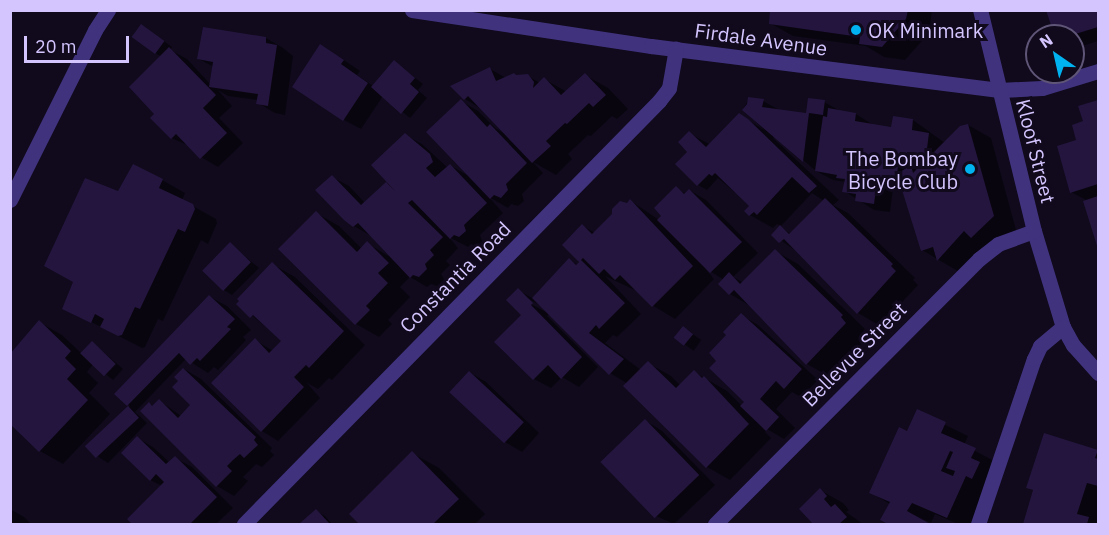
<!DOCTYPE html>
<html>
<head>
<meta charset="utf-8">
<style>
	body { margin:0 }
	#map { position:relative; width:1109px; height:535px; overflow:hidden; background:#100a1c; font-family:"IBM Plex Sans",sans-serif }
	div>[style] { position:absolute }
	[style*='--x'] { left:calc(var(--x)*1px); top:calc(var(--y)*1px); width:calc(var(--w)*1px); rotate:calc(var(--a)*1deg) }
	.shadow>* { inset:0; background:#0007; transform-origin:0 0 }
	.building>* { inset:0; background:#24153e; transform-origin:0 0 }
	.minor>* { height:15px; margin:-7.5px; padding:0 7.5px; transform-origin:7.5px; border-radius:7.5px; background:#41327e }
	.tertiary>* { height:15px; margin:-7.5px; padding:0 7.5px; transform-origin:7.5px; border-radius:7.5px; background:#41327e }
	.dots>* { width:16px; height:16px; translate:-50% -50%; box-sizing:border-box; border:3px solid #100a1c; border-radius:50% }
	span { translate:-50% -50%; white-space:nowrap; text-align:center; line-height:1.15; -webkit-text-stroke:6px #100a1c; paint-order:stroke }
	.poi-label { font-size:20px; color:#d5c5ff }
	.left { translate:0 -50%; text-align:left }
	.right { translate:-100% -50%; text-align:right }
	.street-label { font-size:20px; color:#d5c5ff }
	.frame { position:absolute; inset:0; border:12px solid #d5c5ff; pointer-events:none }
	.north { position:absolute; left:1025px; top:24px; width:60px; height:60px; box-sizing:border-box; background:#100a1c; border:2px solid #5f5577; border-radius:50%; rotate:326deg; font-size:16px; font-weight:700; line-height:24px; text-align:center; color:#d5c5ff }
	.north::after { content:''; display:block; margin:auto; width:21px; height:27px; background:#00b2f0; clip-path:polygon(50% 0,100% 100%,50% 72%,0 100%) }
	.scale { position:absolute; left:24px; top:36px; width:105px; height:27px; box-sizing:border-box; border:3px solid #d5c5ff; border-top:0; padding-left:8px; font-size:18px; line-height:21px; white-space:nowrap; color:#d5c5ff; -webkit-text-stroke:4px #100a1c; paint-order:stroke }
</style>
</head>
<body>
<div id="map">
	<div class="shadow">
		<i style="clip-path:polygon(772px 10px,932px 10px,929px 33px,905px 60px,884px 57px,866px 46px,793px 36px,770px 23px)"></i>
		<i style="clip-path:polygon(1048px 10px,1098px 10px,1098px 41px,1082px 46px,1073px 43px,1073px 36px,1060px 36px,1055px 33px)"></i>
		<i style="clip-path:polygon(150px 31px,172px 47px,170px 50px,187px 59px,211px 85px,214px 67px,199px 59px,266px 38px,283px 48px,293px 56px,285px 115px,275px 113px,258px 103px,258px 100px,228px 96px,218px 90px,232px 106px,219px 118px,243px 143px,218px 167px,201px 157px,190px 146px,171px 138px,156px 114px,162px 57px,155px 53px)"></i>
		<i style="clip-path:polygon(338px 56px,360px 71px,357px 75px,373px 86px,394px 62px,423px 84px,418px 90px,427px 98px,410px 118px,383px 96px,361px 129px,344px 120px)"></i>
		<i style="clip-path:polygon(490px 69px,506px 78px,528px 76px,540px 83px,544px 79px,567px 92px,585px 75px,608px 88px,628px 109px,617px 119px,612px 116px,591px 136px,588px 135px,568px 154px,572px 159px,556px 175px,533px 162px,543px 173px,522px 194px,524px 201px,518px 206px,511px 204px,508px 208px,489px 197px,503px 213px,480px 235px,482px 241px,477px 246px,471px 244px,468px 247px,449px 237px,458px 248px,446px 261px,450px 265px,441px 274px,444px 279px,437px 286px,431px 284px,427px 287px,410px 277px,400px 287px,410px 297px,388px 320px,392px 324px,379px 337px,356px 324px,316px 213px,339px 226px,362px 249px,367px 243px,390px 257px,371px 236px,354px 226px,332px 177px,349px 186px,365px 203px,386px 183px,395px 187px,405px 135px,422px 144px,448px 168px,451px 166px,469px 176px,461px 101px,478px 111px,495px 128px,507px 135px,483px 110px,465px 99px)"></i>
		<i style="clip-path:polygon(evenodd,749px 99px,763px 101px,781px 111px,808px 114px,810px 100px,824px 102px,842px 112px,856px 114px,873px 125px,893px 128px,895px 117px,913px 120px,945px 143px,968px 125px,991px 138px,1016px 230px,995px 250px,961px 273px,922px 250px,904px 191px,893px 189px,890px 212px,874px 210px,844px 191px,846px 182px,833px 180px,816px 171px,775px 136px,773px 138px,839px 200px,833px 205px,848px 213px,915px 278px,913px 280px,918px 285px,880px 326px,858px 313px,802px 255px,773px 235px,780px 227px,791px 234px,824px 201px,812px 193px,781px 226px,777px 224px,773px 228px,750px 215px,746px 211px,751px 206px,718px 178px,707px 190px,698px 185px,687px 154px,689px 133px,711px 145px,740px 115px,764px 130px,743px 109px,749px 99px,917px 161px,926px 162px,915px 173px,917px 161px)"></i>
		<i style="clip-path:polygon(1098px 102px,1098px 246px,1085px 202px,1088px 201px,1071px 192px,1078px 141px,1085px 122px,1080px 107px)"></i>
		<i style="clip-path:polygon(162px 180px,185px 193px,182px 200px,216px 219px,217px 223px,208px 244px,201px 240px,163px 321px,158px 319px,145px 347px,142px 348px,64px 308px,118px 192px)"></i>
		<i style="clip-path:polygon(evenodd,676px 188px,686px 194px,689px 190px,706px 200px,758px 253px,733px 277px,744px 283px,775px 251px,798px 264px,865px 329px,863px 331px,868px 337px,830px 377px,807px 364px,752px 307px,730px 294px,724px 280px,705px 268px,714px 279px,675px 319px,652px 305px,639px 292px,605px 276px,641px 314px,617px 337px,613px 335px,605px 343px,641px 370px,648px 363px,671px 376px,681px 386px,694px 372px,727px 391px,742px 406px,746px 402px,718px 361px,729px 335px,741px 315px,758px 325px,818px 380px,801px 397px,792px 392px,776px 409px,795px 428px,784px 439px,767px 429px,765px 432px,771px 438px,730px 480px,707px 467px,628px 384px,610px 373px,549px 313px,547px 316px,598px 367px,579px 387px,562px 377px,551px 388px,534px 379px,518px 290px,532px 298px,570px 260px,578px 265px,583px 226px,595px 233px,631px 201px,659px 220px,676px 188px,527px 298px,543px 307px,548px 313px,525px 301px,527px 298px)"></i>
		<i style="clip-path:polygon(230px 244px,259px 268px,232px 295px,224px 290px)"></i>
		<i style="clip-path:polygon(272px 264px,295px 277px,365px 345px,332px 380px,329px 378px,318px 389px,307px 383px,320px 398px,278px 441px,262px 431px,255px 340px,273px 351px,283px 341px,238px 304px)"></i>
		<i style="clip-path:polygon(210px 297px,227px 306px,251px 330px,243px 337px,246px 340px,218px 370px,214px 367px,208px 373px,186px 359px,135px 412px,147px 423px,108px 463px,100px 458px,89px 448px,130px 406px,116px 394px)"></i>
		<i style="clip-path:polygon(39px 322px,62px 335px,82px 354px,93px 343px,123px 369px,113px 380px,93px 364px,87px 372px,98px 383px,89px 393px,110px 414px,63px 464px,40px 451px)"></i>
		<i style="left:684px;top:328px;width:21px;height:13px;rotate:35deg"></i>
		<i style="clip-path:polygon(184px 369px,201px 379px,272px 448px,270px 451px,274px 455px,262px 467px,256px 464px,243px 477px,248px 481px,234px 496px,217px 486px,142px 411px,149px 404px,154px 407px,160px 401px,181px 416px,192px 405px,180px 381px)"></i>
		<i style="clip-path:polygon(469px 372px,486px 382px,539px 433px,522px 452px,505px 442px)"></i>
		<i style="clip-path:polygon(917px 411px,968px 436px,964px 445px,998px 463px,973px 524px,958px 524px,935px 514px,931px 523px,914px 515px,913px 517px,926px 524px,891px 524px,882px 519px,890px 504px,871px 493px,908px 433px)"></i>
		<i style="clip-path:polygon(646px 421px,662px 431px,715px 485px,674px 524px,656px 516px)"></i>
		<i style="clip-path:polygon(138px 438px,154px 448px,170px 463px,175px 458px,192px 467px,233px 508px,216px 524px,134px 524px,129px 519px,162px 486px,150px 480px)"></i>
		<i style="clip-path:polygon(1097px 451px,1098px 524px,1024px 524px,1034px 491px,1028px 488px)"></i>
		<i style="clip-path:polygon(412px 453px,439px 468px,485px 514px,475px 524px,361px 524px,351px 514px)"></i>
		<i style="clip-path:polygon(820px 490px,843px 503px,849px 510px,846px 512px,863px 524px,815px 524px,801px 509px)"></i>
		<i style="clip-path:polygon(10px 509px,24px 517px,31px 524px,10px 524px)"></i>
		<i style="clip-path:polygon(316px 511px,325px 516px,332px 524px,302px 524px)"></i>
	</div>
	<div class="building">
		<i style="clip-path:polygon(770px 10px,908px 10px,906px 19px,882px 47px,859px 44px,860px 37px,769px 24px)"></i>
		<i style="clip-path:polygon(1046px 10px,1098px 10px,1098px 27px,1069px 36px,1064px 36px,1062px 32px,1054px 34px)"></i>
		<i style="left:141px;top:24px;width:29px;height:16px;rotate:36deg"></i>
		<i style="clip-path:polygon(203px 27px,266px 37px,266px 43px,277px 45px,268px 106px,256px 104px,258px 94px,209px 87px,213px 62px,197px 59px)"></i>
		<i style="clip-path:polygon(320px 44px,344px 60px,341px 64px,368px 83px,343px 121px,292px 87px)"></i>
		<i style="clip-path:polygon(169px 47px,216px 95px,203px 108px,227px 133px,200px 159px,176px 134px,171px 139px,150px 118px,154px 114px,129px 87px)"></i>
		<i style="clip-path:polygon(394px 60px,415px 78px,410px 84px,419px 92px,401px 114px,371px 87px)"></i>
		<i style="clip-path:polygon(490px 67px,496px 81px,514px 73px,516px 75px,528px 74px,534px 82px,533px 88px,544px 77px,561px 95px,585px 73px,606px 95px,593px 107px,589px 103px,567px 124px,565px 123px,546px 141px,551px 146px,532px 163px,468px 96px,464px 100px,450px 86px)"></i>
		<i style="clip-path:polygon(748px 97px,764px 99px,762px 107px,806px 113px,808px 98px,825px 100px,823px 115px,809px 113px,803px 162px,742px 110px,747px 104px)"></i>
		<i style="clip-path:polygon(461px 99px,487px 127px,490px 124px,527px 163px,506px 184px,508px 190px,501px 198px,494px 195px,490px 199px,426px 132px)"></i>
		<i style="clip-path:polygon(1098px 100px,1098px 184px,1070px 193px,1057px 146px,1076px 140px,1072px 125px,1083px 121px,1078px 106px)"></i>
		<i style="clip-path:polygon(828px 108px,856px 113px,855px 121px,891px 127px,893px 116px,913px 119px,912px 130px,929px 133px,926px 156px,900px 152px,897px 174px,911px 165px,913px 173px,960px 126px,968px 124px,994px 216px,971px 238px,964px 231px,937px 261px,933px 247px,921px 251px,897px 174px,896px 184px,877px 181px,874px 204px,855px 201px,856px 194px,842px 192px,845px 179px,836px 178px,837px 175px,815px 171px,823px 116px,827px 117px)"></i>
		<i style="clip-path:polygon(739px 113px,748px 119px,817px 186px,809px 193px,792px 177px,757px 215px,754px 212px,749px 216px,744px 211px,749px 206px,715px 173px,712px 176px,709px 174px,697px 186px,675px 164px,687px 152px,678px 142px,689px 131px,706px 147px)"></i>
		<i style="clip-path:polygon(405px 133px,430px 154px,433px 162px,426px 168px,435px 177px,450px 164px,487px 203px,464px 225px,466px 231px,459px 237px,454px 235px,450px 239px,412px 200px,408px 203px,443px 237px,430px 250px,434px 255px,425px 264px,427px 269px,419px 277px,413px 275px,410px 278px,358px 223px,353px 227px,344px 220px,315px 190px,332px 175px,361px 205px,386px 182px,395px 191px,371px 165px)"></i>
		<i style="clip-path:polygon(133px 164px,163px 179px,159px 188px,193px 204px,195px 209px,185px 232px,178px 229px,140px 309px,135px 307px,122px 335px,118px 336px,100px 327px,104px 319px,95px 314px,91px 323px,62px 309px,73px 282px,44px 266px,85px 178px,118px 191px)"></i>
		<i style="clip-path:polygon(676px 186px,684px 194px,689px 189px,742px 242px,710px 273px,657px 220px,661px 216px,654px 208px)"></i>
		<i style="clip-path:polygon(1098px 196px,1098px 249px,1083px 201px)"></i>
		<i style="clip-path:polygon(825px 198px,893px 264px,891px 266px,896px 271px,857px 314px,784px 239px,779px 243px,771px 235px,780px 225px,789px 234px)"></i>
		<i style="clip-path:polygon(630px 199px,693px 266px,652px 307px,620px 275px,615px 280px,604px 269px,599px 274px,583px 258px,581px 260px,625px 303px,599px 329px,596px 325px,589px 333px,624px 359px,609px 375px,532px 298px,569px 258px,576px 265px,579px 262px,562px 245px,582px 224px,592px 234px,612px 214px,612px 209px,620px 201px,627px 203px)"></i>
		<i style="clip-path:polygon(316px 211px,357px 252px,367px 241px,389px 263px,378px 273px,388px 283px,366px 306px,370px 310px,355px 325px,278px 249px)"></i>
		<i style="left:230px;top:242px;width:29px;height:40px;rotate:44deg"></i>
		<i style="clip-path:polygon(775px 249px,843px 315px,841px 317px,846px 323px,806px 365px,734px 290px,729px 295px,718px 284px,729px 272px,740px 284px)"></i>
		<i style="clip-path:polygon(272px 262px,344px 331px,309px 368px,306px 365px,294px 377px,304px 387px,261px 432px,211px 383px,255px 338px,269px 353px,281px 341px,253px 315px,250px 318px,236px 304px,239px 301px,237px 299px)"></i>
		<i style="clip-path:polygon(518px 288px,533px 303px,531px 305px,582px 357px,561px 379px,548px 365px,533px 380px,494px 342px,521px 315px,506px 300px)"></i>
		<i style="clip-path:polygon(209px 295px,235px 319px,227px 327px,231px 329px,200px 361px,197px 358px,190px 365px,179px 353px,127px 406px,114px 394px)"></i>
		<i style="clip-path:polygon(741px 313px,802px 369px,784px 389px,776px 381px,760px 399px,779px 417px,766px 431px,740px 406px,744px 402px,709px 368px,716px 361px,709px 353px,726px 335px,723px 332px)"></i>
		<i style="clip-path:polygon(39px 320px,71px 351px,65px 358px,76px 369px,67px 379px,88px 400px,39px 452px,10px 424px,10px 354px)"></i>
		<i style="left:683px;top:326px;width:13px;height:15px;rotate:39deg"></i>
		<i style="left:92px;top:341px;width:33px;height:17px;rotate:44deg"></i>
		<i style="clip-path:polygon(648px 361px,676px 388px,694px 370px,702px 378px,704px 376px,749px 424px,706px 468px,623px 386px)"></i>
		<i style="clip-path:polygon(183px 368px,256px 437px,254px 440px,258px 445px,244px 458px,240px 454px,233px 460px,227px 466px,232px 471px,216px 487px,140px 411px,149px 402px,152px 406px,159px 399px,178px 418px,190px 405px,172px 387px,178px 381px,174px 377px)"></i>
		<i style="left:469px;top:371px;width:75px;height:29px;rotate:43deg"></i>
		<i style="left:128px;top:406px;width:16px;height:59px;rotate:47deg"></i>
		<i style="clip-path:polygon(evenodd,917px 409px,946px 422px,941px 433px,976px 448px,971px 458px,980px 462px,972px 479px,966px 476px,947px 518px,912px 503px,907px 511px,930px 524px,888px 524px,880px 520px,890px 502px,869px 493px,899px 427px,907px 431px,917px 409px,950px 451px,953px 452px,946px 468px,955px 471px,953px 476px,941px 471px,950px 451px)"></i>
		<i style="left:645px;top:419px;width:78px;height:62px;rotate:46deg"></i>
		<i style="clip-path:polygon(1044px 433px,1098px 450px,1095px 458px,1098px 459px,1098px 486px,1087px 483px,1077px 514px,1089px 517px,1087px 524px,1023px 524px,1033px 490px,1026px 488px)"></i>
		<i style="clip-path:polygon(137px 436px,166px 464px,175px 456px,217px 497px,190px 524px,132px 524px,127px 519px,164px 482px,156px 474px,150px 481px,121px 453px)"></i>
		<i style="clip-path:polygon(412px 451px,459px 499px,433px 524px,359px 524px,349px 514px)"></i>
		<i style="clip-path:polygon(820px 488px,827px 496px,824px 499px,831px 507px,835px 504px,847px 517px,839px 524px,813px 524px,799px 509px)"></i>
		<i style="clip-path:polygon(316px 509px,330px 524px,299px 524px)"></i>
	</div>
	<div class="minor">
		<i style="--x:412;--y:10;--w:242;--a:8.6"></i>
		<i style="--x:651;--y:46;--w:351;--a:7.2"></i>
		<i style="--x:999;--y:90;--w:43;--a:-2.7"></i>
		<i style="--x:1042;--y:88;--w:59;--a:-16.9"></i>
		<i style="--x:10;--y:200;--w:190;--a:-63.4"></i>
		<i style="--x:95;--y:30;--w:24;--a:-57"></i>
		<i style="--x:1034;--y:231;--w:100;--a:73.2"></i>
		<i style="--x:1063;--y:327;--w:21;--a:61"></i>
		<i style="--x:1073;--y:345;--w:38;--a:48"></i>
		<i style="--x:244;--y:524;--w:593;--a:-45.55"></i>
		<i style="--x:659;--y:101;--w:16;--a:-52"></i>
		<i style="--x:669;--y:88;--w:40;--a:-80"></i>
		<i style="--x:978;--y:524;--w:174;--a:-71.3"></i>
		<i style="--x:1034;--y:359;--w:14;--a:-65"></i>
		<i style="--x:1040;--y:346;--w:30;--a:-40"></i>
	</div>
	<div class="tertiary">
		<i style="--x:715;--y:524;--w:374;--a:-45.1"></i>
		<i style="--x:979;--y:259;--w:24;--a:-38"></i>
		<i style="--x:998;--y:244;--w:38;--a:-20"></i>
		<i style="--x:1034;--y:231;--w:228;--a:-103.7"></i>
	</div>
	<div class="dots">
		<i style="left:856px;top:30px;background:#00b2f0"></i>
		<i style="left:970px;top:169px;background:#00b2f0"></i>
	</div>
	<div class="poi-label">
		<span class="left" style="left:868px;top:30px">OK Minimark</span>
		<span class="right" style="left:958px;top:170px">The Bombay<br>Bicycle Club</span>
	</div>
	<div class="street-label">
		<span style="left:761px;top:39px;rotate:8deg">Firdale Avenue</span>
		<span style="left:1036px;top:151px;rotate:76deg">Kloof Street</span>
		<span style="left:455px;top:277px;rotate:-45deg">Constantia Road</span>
		<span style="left:854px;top:354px;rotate:-45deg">Bellevue Street</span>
	</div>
	<div class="frame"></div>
	<div class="north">N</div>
	<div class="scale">20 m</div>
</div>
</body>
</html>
